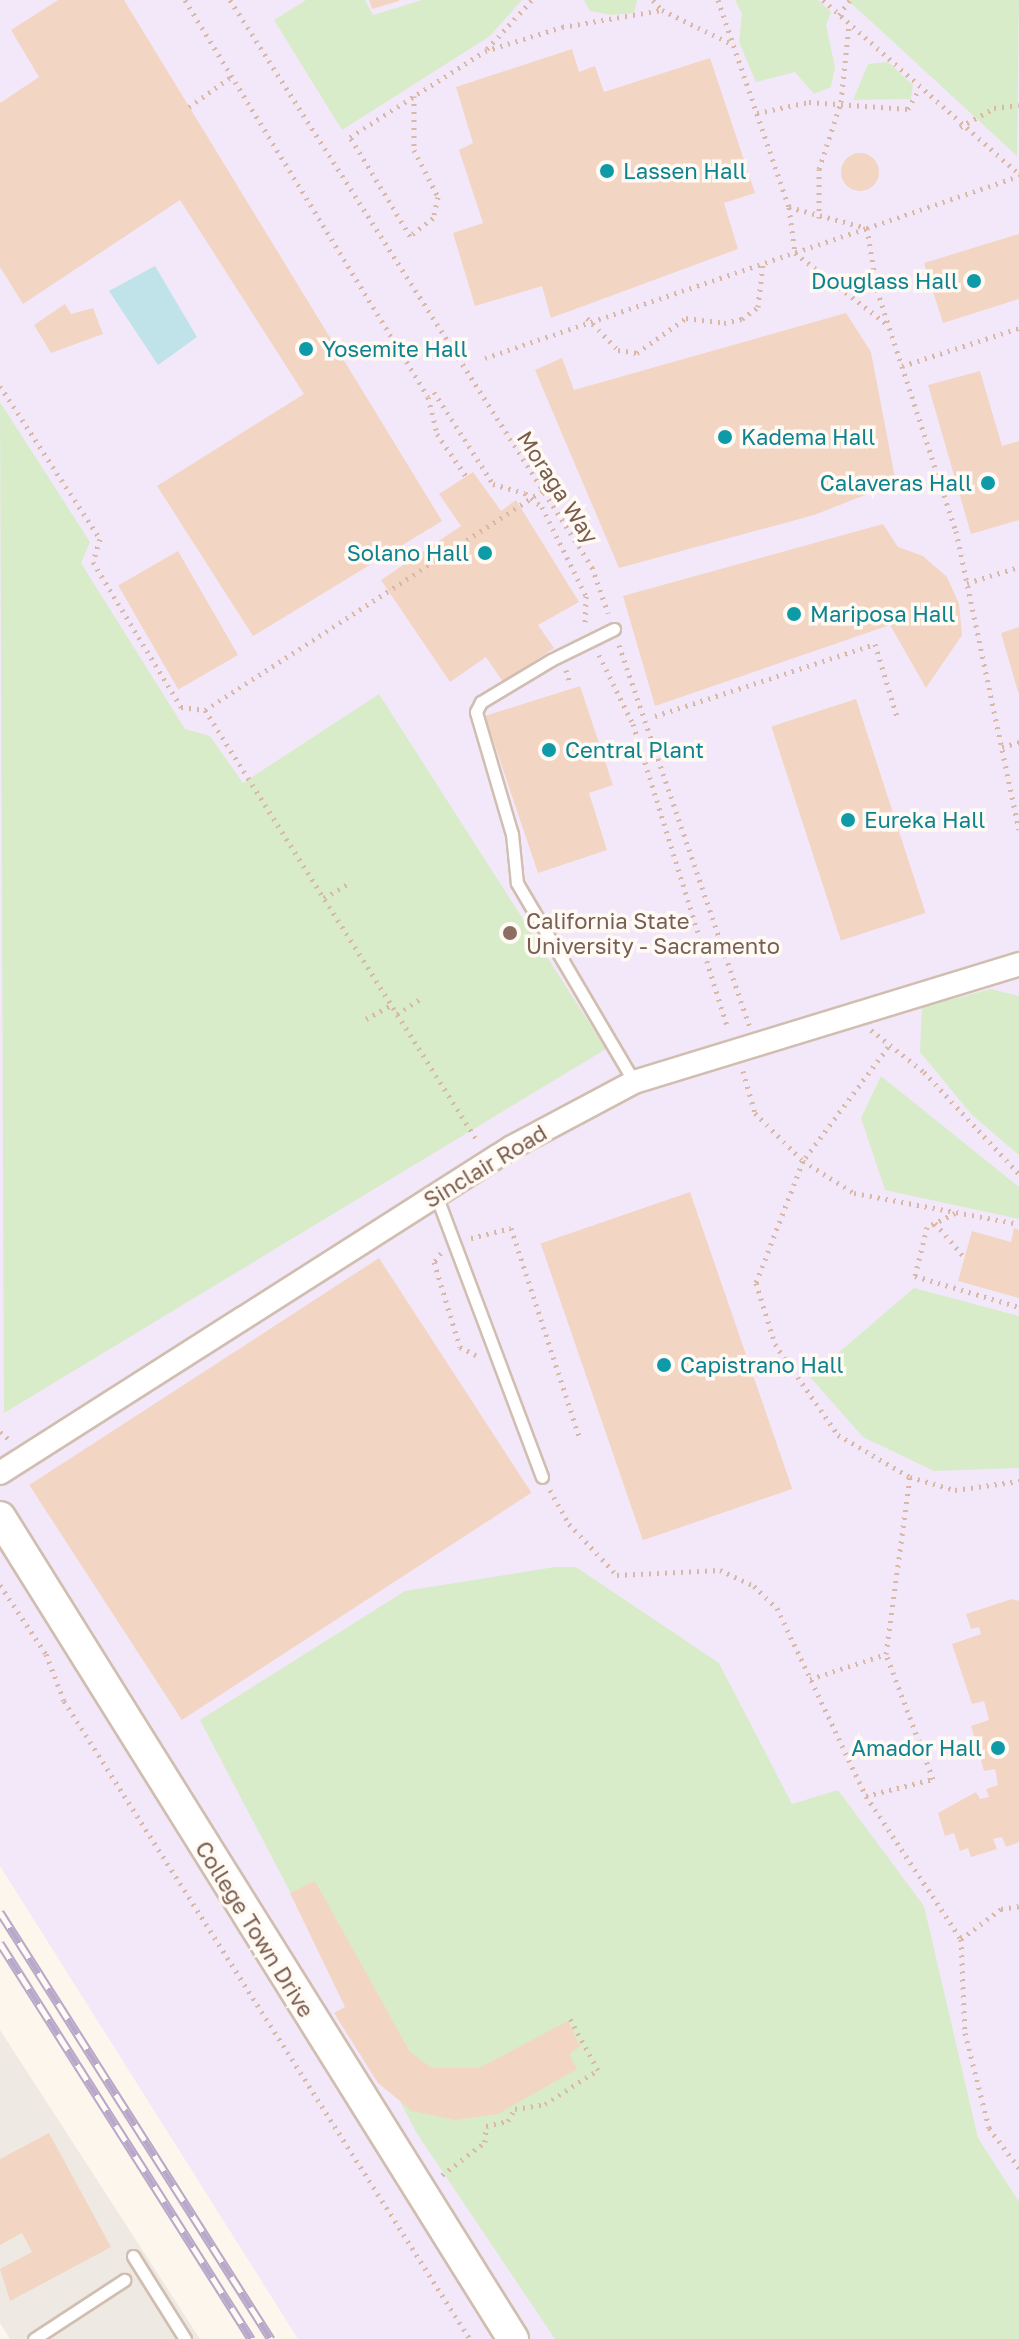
<!DOCTYPE html>
<html>
<head>
<meta charset="utf-8">
<style>
	body { margin:0 }
	#map { position:relative; width:1019px; height:2339px; overflow:hidden; background:#fdf6ec; font-family:"Golos Text",sans-serif }
	div>[style] { position:absolute }
	[style*='--x'] { left:calc(var(--x)*1px); top:calc(var(--y)*1px); width:calc(var(--w)*1px); rotate:calc(var(--a)*1deg) }
	.industrial>* { inset:0; background:#efe9e4 }
	.education>* { inset:0; background:#f3e8fa }
	.green>* { inset:0; background:#d8ecc9 }
	.water>* { inset:0; background:#bfe3e8 }
	.building>* { inset:0; background:#f3d5c3; transform-origin:0 0 }
	.round { border-radius:50% }
	.path>* { height:5px; margin-top:-2.5px; transform-origin:0; background:repeating-linear-gradient(90deg,#d9b8a5 0 2px,transparent 0 8px) }
	.roads { filter:drop-shadow(2px 0 #d1beb0) drop-shadow(-2px 0 #d1beb0) drop-shadow(0 2px #d1beb0) drop-shadow(0 -2px #d1beb0) }
	.lane>* { height:11px; margin:-5.5px; padding:0 5.5px; transform-origin:5.5px; border-radius:5.5px; background:#fff }
	.street>* { height:22px; margin:-11px; padding:0 11px; transform-origin:11px; border-radius:11px; background:#fff }
	.secondary>* { height:30px; margin:-15px; padding:0 15px; transform-origin:15px; border-radius:15px; background:#fff }
	.rail>* { height:9px; margin-top:-4.5px; transform-origin:0; background:repeating-linear-gradient(90deg,#fffaf3 0 18px,#b9a8c9 0 36px); box-sizing:border-box; border-block:2px solid #b9a8c9 }
	.dots>* { width:22px; height:22px; translate:-50% -50%; box-sizing:border-box; border:4px solid #fffaf3; border-radius:50% }
	span { translate:-50% -50%; white-space:nowrap; text-align:center; line-height:1.15; -webkit-text-stroke:7px #fffaf3; paint-order:stroke }
	.culture-label { font-size:22px; color:#0d838f }
	.left { translate:0 -50%; text-align:left }
	.right { translate:-100% -50%; text-align:right }
	.street-label { font-size:22px; color:#7a5c4d }
	.education-label { font-size:22px; color:#785e54 }
</style>
</head>
<body>
<div id="map">
	<div class="industrial">
		<i style="clip-path:polygon(0 2030px,200px 2339px,10px 2339px,0 2323px)"></i>
	</div>
	<div class="education">
		<i style="clip-path:polygon(0 0,1019px 0,1019px 2339px,298px 2339px,0 1866px)"></i>
	</div>
	<div class="green">
		<i style="clip-path:polygon(306px 0,365px 0,373px 15px,422px 0,522px 0,490px 36px,342px 130px,274px 20px)"></i>
		<i style="clip-path:polygon(584px 0,637px 0,637px 1px,634px 13px,612px 15px,590px 11px)"></i>
		<i style="clip-path:polygon(735px 0,818px 0,831px 12px,826px 25px,835px 67px,831px 87px,814px 94px,795px 72px,756px 82px,739px 42px,742px 14px)"></i>
		<i style="clip-path:polygon(847px 0,1019px 0,1017px 156px,862px 13px)"></i>
		<i style="clip-path:polygon(888px 62px,913px 85px,911px 99px,853px 100px,868px 64px)"></i>
		<i style="clip-path:polygon(0 402px,90px 542px,81px 563px,185px 729px,210px 736px,243px 783px,379px 694px,606px 1049px,4px 1413px)"></i>
		<i style="clip-path:polygon(991px 989px,1019px 996px,1019px 1155px,972px 1115px,920px 1052px,922px 1007px)"></i>
		<i style="clip-path:polygon(881px 1076px,1019px 1187px,1019px 1219px,885px 1190px,861px 1118px)"></i>
		<i style="clip-path:polygon(914px 1288px,1019px 1316px,1019px 1468px,934px 1471px,863px 1437px,810px 1377px)"></i>
		<i style="clip-path:polygon(555px 1567px,576px 1567px,719px 1663px,792px 1804px,838px 1790px,924px 1906px,978px 2138px,1019px 2202px,1019px 2339px,555px 2339px,416px 2132px,200px 1720px,405px 1591px)"></i>
	</div>
	<div class="water">
		<i style="clip-path:polygon(155px 266px,197px 337px,158px 365px,109px 291px)"></i>
	</div>
	<div class="building">
		<i style="clip-path:polygon(58px 0,124px 0,442px 521px,253px 636px,157px 486px,304px 394px,180px 200px,23px 304px,0 267px,0 103px,39px 77px,11px 30px)"></i>
		<i style="clip-path:polygon(369px 0,399px 0,399px 1px,372px 9px)"></i>
		<i style="clip-path:polygon(572px 49px,579px 72px,595px 66px,604px 92px,710px 58px,755px 193px,724px 203px,738px 249px,551px 318px,542px 286px,475px 306px,453px 233px,483px 223px,459px 150px,473px 143px,456px 87px)"></i>
		<i class="round" style="left:841px;top:153px;width:38px;height:38px"></i>
		<i style="clip-path:polygon(1019px 234px,1019px 299px,943px 323px,924px 263px)"></i>
		<i style="clip-path:polygon(65px 304px,71px 314px,93px 308px,103px 334px,51px 353px,34px 325px)"></i>
		<i style="clip-path:polygon(846px 313px,871px 352px,896px 483px,814px 515px,619px 568px,535px 370px,562px 358px,574px 390px)"></i>
		<i style="clip-path:polygon(980px 371px,1002px 446px,1019px 441px,1019px 520px,971px 534px,928px 385px)"></i>
		<i style="clip-path:polygon(473px 472px,501px 511px,516px 500px,579px 602px,538px 625px,554px 648px,503px 682px,486px 657px,450px 682px,381px 580px,461px 526px,439px 494px)"></i>
		<i style="clip-path:polygon(883px 524px,898px 547px,923px 556px,947px 577px,959px 604px,962px 635px,926px 688px,890px 625px,655px 706px,623px 596px)"></i>
		<i style="left:178px;top:551px;width:120px;height:69px;rotate:60deg"></i>
		<i style="clip-path:polygon(1019px 627px,1019px 692px,1018px 692px,1001px 633px)"></i>
		<i style="clip-path:polygon(580px 686px,613px 785px,589px 793px,607px 850px,538px 873px,485px 716px)"></i>
		<i style="left:856px;top:699px;width:225px;height:89px;rotate:72deg"></i>
		<i style="left:690px;top:1192px;width:314px;height:158px;rotate:71deg"></i>
		<i style="clip-path:polygon(1014px 1228px,1019px 1230px,1019px 1298px,958px 1281px,972px 1231px,1011px 1242px)"></i>
		<i style="left:379px;top:1258px;width:280px;height:417px;rotate:57deg"></i>
		<i style="clip-path:polygon(1012px 1599px,1019px 1601px,1019px 1842px,1006px 1847px,1002px 1837px,993px 1839px,997px 1849px,971px 1857px,968px 1848px,960px 1851px,954px 1833px,945px 1836px,938px 1813px,976px 1792px,980px 1799px,989px 1797px,986px 1789px,998px 1785px,995px 1769px,984px 1771px,971px 1726px,989px 1720px,984px 1701px,972px 1704px,952px 1644px,981px 1634px,979px 1627px,971px 1629px,966px 1614px)"></i>
		<i style="clip-path:polygon(315px 1881px,410px 2052px,432px 2068px,479px 2068px,568px 2021px,580px 2046px,569px 2054px,577px 2069px,498px 2114px,456px 2120px,412px 2111px,378px 2083px,334px 2013px,345px 2007px,290px 1893px)"></i>
		<i style="clip-path:polygon(49px 2133px,111px 2247px,10px 2301px,0 2269px,32px 2252px,22px 2233px,0 2245px,0 2159px)"></i>
	</div>
	<div class="path">
		<i style="--x:185;--y:0;--w:465;--a:58.5"></i>
		<i style="--x:428;--y:397;--w:38;--a:76"></i>
		<i style="--x:437;--y:434;--w:51;--a:55.4"></i>
		<i style="--x:230;--y:0;--w:673;--a:57.44"></i>
		<i style="--x:592;--y:567;--w:49;--a:70.8"></i>
		<i style="--x:653;--y:0;--w:13;--a:48"></i>
		<i style="--x:718;--y:0;--w:219;--a:71.1"></i>
		<i style="--x:789;--y:207;--w:81;--a:15.1"></i>
		<i style="--x:867;--y:228;--w:161;--a:-18.9"></i>
		<i style="--x:823;--y:0;--w:262;--a:41.6"></i>
		<i style="--x:839;--y:15;--w:19;--a:-54"></i>
		<i style="--x:487;--y:49;--w:67;--a:-47.4"></i>
		<i style="--x:414;--y:96;--w:54;--a:90"></i>
		<i style="--x:414;--y:150;--w:53;--a:62.9"></i>
		<i style="--x:438;--y:197;--w:22;--a:103"></i>
		<i style="--x:433;--y:218;--w:29;--a:142"></i>
		<i style="--x:410;--y:236;--w:116;--a:-121.2"></i>
		<i style="--x:350;--y:137;--w:160;--a:-32.5"></i>
		<i style="--x:485;--y:51;--w:81;--a:-17.3"></i>
		<i style="--x:562;--y:27;--w:101;--a:-9.6"></i>
		<i style="--x:662;--y:10;--w:80;--a:25.9"></i>
		<i style="--x:189;--y:107;--w:53;--a:-35.8"></i>
		<i style="--x:757;--y:113;--w:53;--a:-11.9"></i>
		<i style="--x:809;--y:102;--w:99;--a:4"></i>
		<i style="--x:908;--y:109;--w:23;--a:-61"></i>
		<i style="--x:960;--y:127;--w:39;--a:-29"></i>
		<i style="--x:994;--y:108;--w:25;--a:-7"></i>
		<i style="--x:789;--y:207;--w:46;--a:82.6"></i>
		<i style="--x:795;--y:253;--w:118;--a:37.7"></i>
		<i style="--x:819;--y:218;--w:49;--a:-90"></i>
		<i style="--x:819;--y:169;--w:71;--a:-71.8"></i>
		<i style="--x:841;--y:102;--w:77;--a:-84.1"></i>
		<i style="--x:587;--y:318;--w:45;--a:45.9"></i>
		<i style="--x:618;--y:350;--w:19;--a:9"></i>
		<i style="--x:637;--y:353;--w:60;--a:-35.5"></i>
		<i style="--x:686;--y:318;--w:38;--a:7"></i>
		<i style="--x:724;--y:323;--w:18;--a:-13"></i>
		<i style="--x:742;--y:319;--w:20;--a:-37"></i>
		<i style="--x:758;--y:307;--w:43;--a:-83.4"></i>
		<i style="--x:485;--y:358;--w:404;--a:-18.8"></i>
		<i style="--x:867;--y:228;--w:63;--a:80.8"></i>
		<i style="--x:877;--y:290;--w:254;--a:71.9"></i>
		<i style="--x:956;--y:531;--w:305;--a:78.1"></i>
		<i style="--x:902;--y:366;--w:123;--a:-18"></i>
		<i style="--x:0;--y:386;--w:183;--a:56.8"></i>
		<i style="--x:100;--y:539;--w:24;--a:107"></i>
		<i style="--x:93;--y:562;--w:170;--a:58.7"></i>
		<i style="--x:181;--y:707;--w:24;--a:7"></i>
		<i style="--x:205;--y:710;--w:511;--a:57.71"></i>
		<i style="--x:434;--y:392;--w:109;--a:57.3"></i>
		<i style="--x:493;--y:484;--w:33;--a:16"></i>
		<i style="--x:525;--y:493;--w:22;--a:39"></i>
		<i style="--x:542;--y:507;--w:99;--a:63.7"></i>
		<i style="--x:586;--y:596;--w:26;--a:92"></i>
		<i style="--x:967;--y:583;--w:54;--a:-17.1"></i>
		<i style="--x:619;--y:645;--w:402;--a:71.1"></i>
		<i style="--x:599;--y:655;--w:77;--a:63.8"></i>
		<i style="--x:633;--y:724;--w:315;--a:72.7"></i>
		<i style="--x:566;--y:670;--w:15;--a:74"></i>
		<i style="--x:205;--y:710;--w:402;--a:-33"></i>
		<i style="--x:655;--y:716;--w:231;--a:-18.1"></i>
		<i style="--x:875;--y:644;--w:79;--a:73.2"></i>
		<i style="--x:1002;--y:747;--w:18;--a:-16"></i>
		<i style="--x:324;--y:898;--w:27;--a:-31"></i>
		<i style="--x:397;--y:1014;--w:27;--a:-33"></i>
		<i style="--x:366;--y:1019;--w:29;--a:-29"></i>
		<i style="--x:871;--y:1030;--w:68;--a:38.4"></i>
		<i style="--x:924;--y:1072;--w:139;--a:47"></i>
		<i style="--x:888;--y:1047;--w:142;--a:126.7"></i>
		<i style="--x:803;--y:1161;--w:131;--a:111.1"></i>
		<i style="--x:756;--y:1283;--w:64;--a:72.7"></i>
		<i style="--x:775;--y:1344;--w:111;--a:55.3"></i>
		<i style="--x:838;--y:1435;--w:83;--a:30.3"></i>
		<i style="--x:910;--y:1477;--w:47;--a:16.1"></i>
		<i style="--x:955;--y:1490;--w:65;--a:-8"></i>
		<i style="--x:743;--y:1071;--w:44;--a:74.1"></i>
		<i style="--x:755;--y:1113;--w:68;--a:45"></i>
		<i style="--x:803;--y:1161;--w:60;--a:32.1"></i>
		<i style="--x:854;--y:1193;--w:168;--a:10.6"></i>
		<i style="--x:955;--y:1213;--w:31;--a:153"></i>
		<i style="--x:927;--y:1227;--w:50;--a:103.8"></i>
		<i style="--x:915;--y:1276;--w:109;--a:16.6"></i>
		<i style="--x:935;--y:1223;--w:45;--a:49.5"></i>
		<i style="--x:471;--y:1238;--w:41;--a:-14"></i>
		<i style="--x:511;--y:1228;--w:219;--a:71.9"></i>
		<i style="--x:441;--y:1253;--w:11;--a:128"></i>
		<i style="--x:434;--y:1262;--w:89;--a:73"></i>
		<i style="--x:460;--y:1347;--w:18;--a:27"></i>
		<i style="--x:0;--y:1432;--w:13;--a:39"></i>
		<i style="--x:550;--y:1490;--w:39;--a:61"></i>
		<i style="--x:569;--y:1524;--w:70;--a:46.7"></i>
		<i style="--x:617;--y:1575;--w:103;--a:-2.8"></i>
		<i style="--x:720;--y:1570;--w:38;--a:25"></i>
		<i style="--x:754;--y:1586;--w:32;--a:44"></i>
		<i style="--x:777;--y:1608;--w:208;--a:64.7"></i>
		<i style="--x:866;--y:1796;--w:172;--a:56.4"></i>
		<i style="--x:961;--y:1939;--w:94;--a:87.6"></i>
		<i style="--x:965;--y:2033;--w:98;--a:75.8"></i>
		<i style="--x:989;--y:2128;--w:50;--a:53.1"></i>
		<i style="--x:0;--y:1585;--w:83;--a:56.3"></i>
		<i style="--x:46;--y:1654;--w:50;--a:69"></i>
		<i style="--x:64;--y:1701;--w:756;--a:57.53"></i>
		<i style="--x:810;--y:1679;--w:80;--a:-18.2"></i>
		<i style="--x:866;--y:1796;--w:69;--a:-14.2"></i>
		<i style="--x:933;--y:1779;--w:134;--a:-110.6"></i>
		<i style="--x:886;--y:1654;--w:179;--a:-82.3"></i>
		<i style="--x:961;--y:1939;--w:50;--a:-36.9"></i>
		<i style="--x:1001;--y:1909;--w:18;--a:-9"></i>
		<i style="--x:442;--y:2175;--w:54;--a:-37.5"></i>
		<i style="--x:485;--y:2142;--w:16;--a:-86"></i>
		<i style="--x:486;--y:2126;--w:23;--a:-13"></i>
		<i style="--x:508;--y:2121;--w:14;--a:-60"></i>
		<i style="--x:515;--y:2109;--w:30;--a:-9"></i>
		<i style="--x:545;--y:2104;--w:63;--a:-32.7"></i>
		<i style="--x:598;--y:2070;--w:60;--a:-118.7"></i>
	</div>
	<div class="roads">
		<div class="lane">
			<i style="--x:614;--y:629;--w:70;--a:153.8"></i>
			<i style="--x:551;--y:660;--w:82;--a:149"></i>
			<i style="--x:481;--y:702;--w:11;--a:117"></i>
			<i style="--x:476;--y:712;--w:127;--a:73.6"></i>
			<i style="--x:512;--y:834;--w:49;--a:84.2"></i>
			<i style="--x:517;--y:883;--w:231;--a:59.5"></i>
			<i style="--x:436;--y:1195;--w:301;--a:69.4"></i>
			<i style="--x:133;--y:2256;--w:98;--a:57.9"></i>
			<i style="--x:34;--y:2339;--w:108;--a:-33.2"></i>
		</div>
		<div class="street">
			<i style="--x:0;--y:1473;--w:607;--a:-32.49"></i>
			<i style="--x:512;--y:1147;--w:138;--a:-28"></i>
			<i style="--x:634;--y:1082;--w:403;--a:-17"></i>
		</div>
		<div class="secondary">
			<i style="--x:0;--y:1517;--w:969;--a:58.03"></i>
		</div>
	</div>
	<div class="rail">
		<i style="--x:0;--y:1912;--w:506;--a:57.6"></i>
		<i style="--x:0;--y:1943;--w:469;--a:57.6"></i>
	</div>
	<div class="dots">
		<i style="left:607px;top:171px;background:#0f9aa8"></i>
		<i style="left:974px;top:281px;background:#0f9aa8"></i>
		<i style="left:306px;top:349px;background:#0f9aa8"></i>
		<i style="left:725px;top:437px;background:#0f9aa8"></i>
		<i style="left:988px;top:483px;background:#0f9aa8"></i>
		<i style="left:485px;top:553px;background:#0f9aa8"></i>
		<i style="left:794px;top:614px;background:#0f9aa8"></i>
		<i style="left:549px;top:750px;background:#0f9aa8"></i>
		<i style="left:848px;top:820px;background:#0f9aa8"></i>
		<i style="left:510px;top:933px;background:#8d6e63"></i>
		<i style="left:664px;top:1365px;background:#0f9aa8"></i>
		<i style="left:998px;top:1748px;background:#0f9aa8"></i>
	</div>
	<div class="culture-label">
		<span class="left" style="left:623px;top:171px">Lassen Hall</span>
		<span class="right" style="left:958px;top:281px">Douglass Hall</span>
		<span class="left" style="left:322px;top:349px">Yosemite Hall</span>
		<span class="left" style="left:741px;top:437px">Kadema Hall</span>
		<span class="right" style="left:972px;top:483px">Calaveras Hall</span>
		<span class="right" style="left:469px;top:553px">Solano Hall</span>
		<span class="left" style="left:810px;top:614px">Mariposa Hall</span>
		<span class="left" style="left:565px;top:750px">Central Plant</span>
		<span class="left" style="left:864px;top:820px">Eureka Hall</span>
		<span class="left" style="left:680px;top:1365px">Capistrano Hall</span>
		<span class="right" style="left:982px;top:1748px">Amador Hall</span>
	</div>
	<div class="street-label">
		<span style="left:558px;top:487px;rotate:57deg">Moraga Way</span>
		<span style="left:485px;top:1166px;rotate:-31deg">Sinclair Road</span>
		<span style="left:255px;top:1929px;rotate:58deg">College Town Drive</span>
	</div>
	<div class="education-label">
		<span class="left" style="left:526px;top:933px">California State<br>University - Sacramento</span>
	</div>
</div>
</body>
</html>
